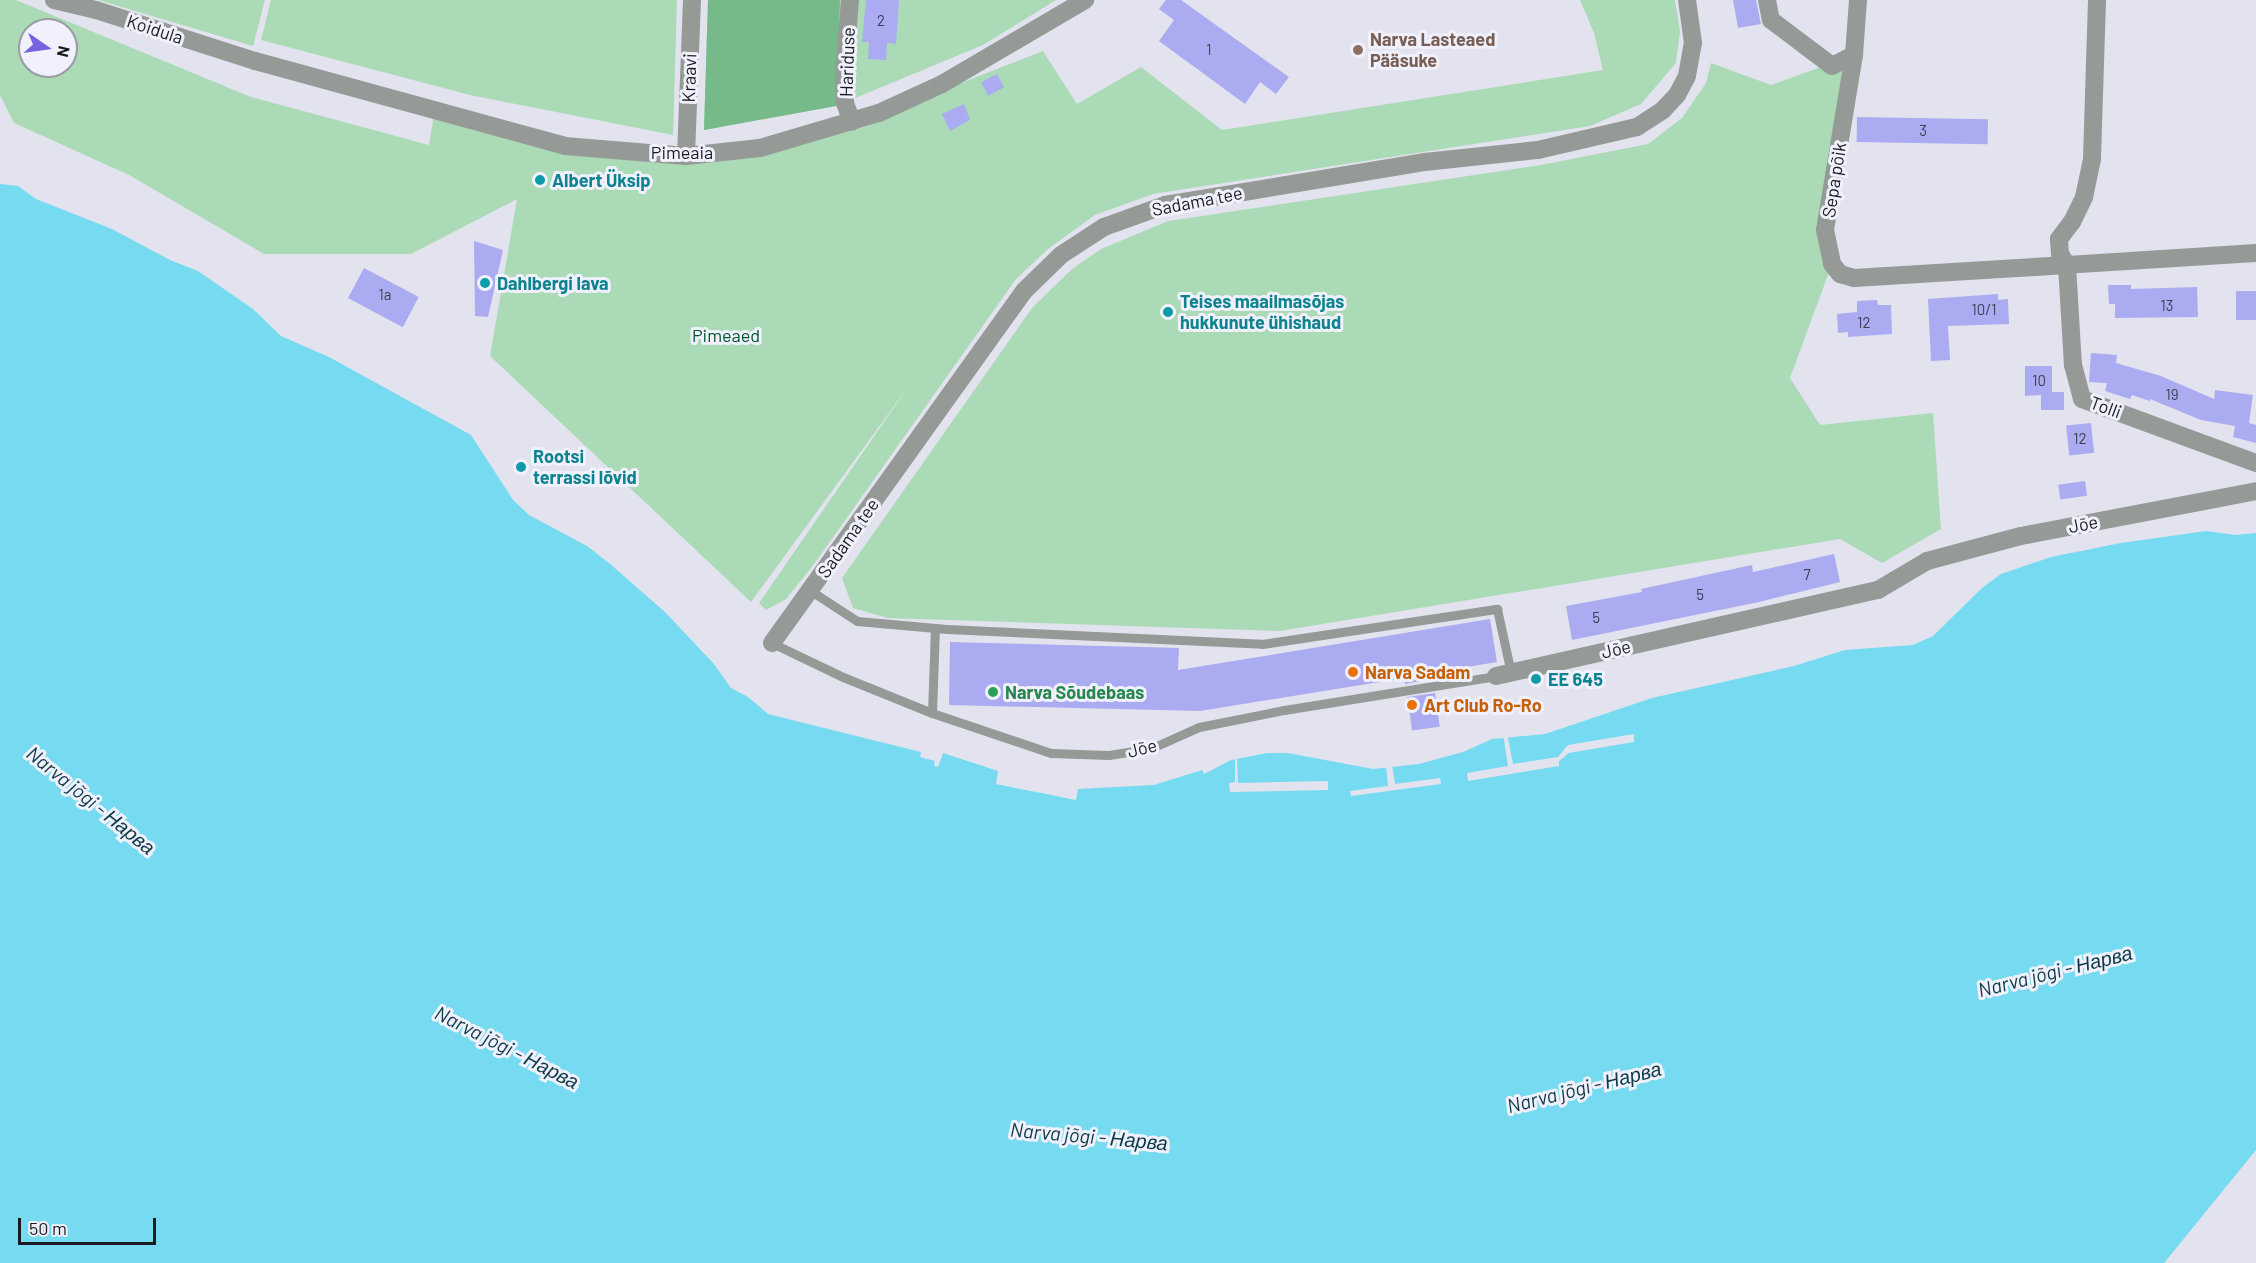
<!DOCTYPE html>
<html>
<head>
<meta charset="utf-8">
<style>
	body { margin:0 }
	#map { position:relative; width:2256px; height:1263px; overflow:hidden; background:#e3e3ef; font-family:Barlow,sans-serif }
	div>[style] { position:absolute }
	[style*='--x'] { left:calc(var(--x)*1px); top:calc(var(--y)*1px); width:calc(var(--w)*1px); rotate:calc(var(--a)*1deg) }
	.green>* { inset:0; background:#abdab7 }
	.forest>* { inset:0; background:#76ba8a }
	.water>* { inset:0; background:#76daf1 }
	.pier>* { inset:0; background:#e3e3ef }
	.building>* { inset:0; background:#aaabf0; transform-origin:0 0 }
	.lane>* { height:9px; margin:-4.5px; padding:0 4.5px; transform-origin:4.5px; border-radius:4.5px; background:#959a97 }
	.street>* { height:18px; margin:-9px; padding:0 9px; transform-origin:9px; border-radius:9px; background:#959a97 }
	.dots>* { width:16px; height:16px; translate:-50% -50%; box-sizing:border-box; border:3px solid #f0f1fc; border-radius:50% }
	span { translate:-50% -50%; white-space:nowrap; text-align:center; line-height:1.15; -webkit-text-stroke:6px #f0f1fc; paint-order:stroke }
	.number-label { font-size:15px; color:#3f3f53 }
	.number-label span { -webkit-text-stroke-width:0 }
	.street-label { font-size:18px; color:#1b1b1f }
	.education-label { font-size:18px; color:#785e54; font-weight:700 }
	.left { translate:0 -50%; text-align:left }
	.culture-label { font-size:18px; color:#0d838f; font-weight:700 }
	.park-label { font-size:18px; color:#00562b }
	.food-label { font-size:18px; color:#c56008; font-weight:700 }
	.leisure-label { font-size:18px; color:#27864d; font-weight:700 }
	.water-label { font-size:20px; color:#0d3c46; font-style:italic }
	.north { position:absolute; left:18px; top:18px; width:60px; height:60px; box-sizing:border-box; background:#f0f1fc; border:2px solid #9b9ba4; border-radius:50%; rotate:103deg; font-size:16px; font-weight:700; line-height:24px; text-align:center; color:#1b1b1f }
	.north::after { content:''; display:block; margin:auto; width:21px; height:27px; background:#7763de; clip-path:polygon(50% 0,100% 100%,50% 72%,0 100%) }
	.scale { position:absolute; left:18px; top:1218px; width:138px; height:27px; box-sizing:border-box; border:3px solid #1b1b1f; border-top:0; padding-left:8px; font-size:18px; line-height:21px; white-space:nowrap; color:#1b1b1f; -webkit-text-stroke:4px #f0f1fc; paint-order:stroke }
</style>
</head>
<body>
<div id="map">
	<div class="green">
		<i style="clip-path:polygon(evenodd,0 0,16px 0,251px 97px,429px 145px,434px 115px,564px 151px,763px 152px,868px 126px,917px 100px,1043px 51px,1077px 104px,1141px 67px,1222px 130px,1603px 70px,1594px 33px,1580px 0,1675px 0,1680px 32px,1676px 63px,1641px 104px,1590px 126px,1153px 194px,1095px 215px,1048px 249px,1016px 279px,812px 567px,786px 599px,766px 610px,759px 603px,908px 387px,751px 602px,490px 356px,517px 199px,411px 254px,264px 254px,129px 175px,14px 123px,0 95px,0 0,30px 30px,66px 30px,66px 66px,30px 66px,30px 30px)"></i>
		<i style="clip-path:polygon(98px 0,265px 0,253px 46px)"></i>
		<i style="clip-path:polygon(271px 0,677px 0,673px 135px,470px 95px,261px 40px)"></i>
		<i style="clip-path:polygon(708px 0,1056px 0,983px 45px,836px 106px,704px 130px)"></i>
		<i style="clip-path:polygon(1854px 55px,1825px 230px,1832px 264px,1790px 378px,1820px 425px,1933px 413px,1941px 529px,1882px 563px,1840px 539px,1280px 631px,888px 618px,853px 608px,842px 578px,1032px 308px,1072px 269px,1101px 249px,1168px 221px,1541px 165px,1648px 144px,1682px 118px,1706px 83px,1711px 63px,1771px 85px)"></i>
	</div>
	<div class="forest">
		<i style="clip-path:polygon(708px 0,840px 0,836px 106px,704px 130px)"></i>
	</div>
	<div class="water">
		<i style="clip-path:polygon(0 184px,18px 186px,36px 199px,112px 229px,170px 260px,198px 271px,253px 309px,281px 336px,329px 357px,471px 435px,513px 500px,529px 515px,587px 546px,609px 563px,665px 612px,714px 664px,731px 688px,748px 697px,768px 714px,921px 752px,920px 757px,935px 761px,934px 766px,938px 767px,943px 753px,998px 771px,996px 784px,1076px 800px,1078px 789px,1154px 785px,1202px 770px,1204px 774px,1206px 773px,1231px 760px,1267px 753px,1288px 753px,1373px 769px,1419px 764px,1463px 752px,1492px 739px,1545px 734px,1652px 698px,1794px 666px,1845px 650px,1913px 645px,1933px 636px,1982px 588px,2001px 574px,2051px 557px,2121px 543px,2206px 531px,2235px 535px,2256px 533px,2256px 1150px,2164px 1263px,0 1263px)"></i>
	</div>
	<div class="pier">
		<i style="clip-path:polygon(1507px 733px,1513px 764px,1558px 757px,1568px 745px,1634px 734px,1634px 742px,1569px 753px,1559px 761px,1559px 766px,1468px 781px,1467px 773px,1508px 766px,1503px 734px)"></i>
		<i style="clip-path:polygon(1237px 756px,1238px 783px,1328px 781px,1328px 790px,1230px 792px,1229px 783px,1235px 782px,1235px 757px)"></i>
		<i style="clip-path:polygon(1392px 764px,1395px 784px,1440px 778px,1441px 784px,1351px 796px,1350px 791px,1388px 786px,1386px 765px)"></i>
	</div>
	<div class="building">
		<i style="clip-path:polygon(866px 0,899px 0,896px 44px,887px 43px,886px 60px,868px 59px,869px 42px,862px 42px)"></i>
		<i style="clip-path:polygon(1166px 0,1181px 0,1289px 77px,1276px 94px,1260px 82px,1245px 104px,1159px 41px,1174px 20px,1159px 9px)"></i>
		<i style="clip-path:polygon(1733px 0,1756px 0,1761px 24px,1738px 28px)"></i>
		<i style="left:997px;top:74px;width:15px;height:18px;rotate:62deg"></i>
		<i style="clip-path:polygon(964px 104px,970px 120px,950px 131px,942px 114px)"></i>
		<i style="left:1857px;top:117px;width:131px;height:25px;rotate:1deg"></i>
		<i style="clip-path:polygon(474px 241px,503px 250px,488px 317px,475px 316px)"></i>
		<i style="left:364px;top:268px;width:62px;height:34px;rotate:28deg"></i>
		<i style="clip-path:polygon(2108px 285px,2131px 285px,2131px 289px,2197px 287px,2198px 317px,2115px 318px,2115px 304px,2109px 304px)"></i>
		<i style="left:2256px;top:291px;width:29px;height:20px;rotate:90deg"></i>
		<i style="clip-path:polygon(1998px 294px,1998px 300px,2008px 299px,2009px 324px,1948px 326px,1950px 360px,1931px 361px,1928px 299px)"></i>
		<i style="clip-path:polygon(1877px 300px,1878px 305px,1891px 305px,1892px 334px,1848px 337px,1848px 332px,1838px 333px,1837px 314px,1857px 312px,1857px 301px)"></i>
		<i style="clip-path:polygon(2091px 353px,2117px 355px,2116px 363px,2161px 376px,2214px 399px,2215px 390px,2253px 395px,2249px 423px,2256px 425px,2256px 443px,2233px 437px,2235px 426px,2201px 420px,2150px 399px,2150px 401px,2132px 395px,2130px 399px,2105px 391px,2107px 383px,2089px 382px)"></i>
		<i style="clip-path:polygon(2025px 366px,2052px 366px,2052px 392px,2064px 392px,2064px 410px,2041px 410px,2041px 395px,2025px 396px)"></i>
		<i style="left:2091px;top:423px;width:30px;height:25px;rotate:84deg"></i>
		<i style="left:2085px;top:481px;width:15px;height:27px;rotate:82deg"></i>
		<i style="clip-path:polygon(1834px 554px,1840px 582px,1759px 602px,1572px 640px,1566px 606px,1642px 592px,1641px 589px,1752px 565px,1753px 572px)"></i>
		<i style="clip-path:polygon(1490px 619px,1497px 662px,1431px 673px,1432px 679px,1405px 684px,1404px 678px,1200px 711px,949px 705px,950px 642px,1179px 648px,1178px 670px)"></i>
		<i style="left:1435px;top:693px;width:34px;height:28px;rotate:82deg"></i>
	</div>
	<div class="lane">
		<i style="--x:811;--y:591;--w:55;--a:33.1"></i>
		<i style="--x:857;--y:621;--w:90;--a:5.1"></i>
		<i style="--x:947;--y:629;--w:315;--a:2.7"></i>
		<i style="--x:1262;--y:644;--w:238;--a:-8.5"></i>
		<i style="--x:1497;--y:609;--w:66;--a:77.7"></i>
		<i style="--x:772;--y:643;--w:79;--a:25.6"></i>
		<i style="--x:843;--y:677;--w:96;--a:22"></i>
		<i style="--x:932;--y:713;--w:126;--a:18.6"></i>
		<i style="--x:1051;--y:753;--w:58;--a:2"></i>
		<i style="--x:1109;--y:755;--w:44;--a:-9.2"></i>
		<i style="--x:1152;--y:748;--w:51;--a:-24.1"></i>
		<i style="--x:1199;--y:727;--w:87;--a:-11.3"></i>
		<i style="--x:1284;--y:710;--w:215;--a:-9.1"></i>
		<i style="--x:932;--y:713;--w:85;--a:-88"></i>
	</div>
	<div class="street">
		<i style="--x:54;--y:0;--w:43;--a:13.4"></i>
		<i style="--x:96;--y:10;--w:167;--a:17.8"></i>
		<i style="--x:255;--y:61;--w:321;--a:15.3"></i>
		<i style="--x:565;--y:146;--w:121;--a:4.7"></i>
		<i style="--x:686;--y:156;--w:74;--a:-6.2"></i>
		<i style="--x:760;--y:148;--w:124;--a:-16.4"></i>
		<i style="--x:879;--y:113;--w:69;--a:-24.7"></i>
		<i style="--x:942;--y:84;--w:166;--a:-30.4"></i>
		<i style="--x:850;--y:0;--w:74;--a:94.6"></i>
		<i style="--x:844;--y:74;--w:29;--a:88"></i>
		<i style="--x:845;--y:103;--w:20;--a:70"></i>
		<i style="--x:1767;--y:0;--w:20;--a:79"></i>
		<i style="--x:1771;--y:20;--w:76;--a:37"></i>
		<i style="--x:1832;--y:66;--w:25;--a:-27"></i>
		<i style="--x:1858;--y:0;--w:55;--a:94.2"></i>
		<i style="--x:1854;--y:55;--w:177;--a:99.4"></i>
		<i style="--x:1825;--y:230;--w:35;--a:78"></i>
		<i style="--x:1832;--y:264;--w:13;--a:51"></i>
		<i style="--x:1840;--y:274;--w:15;--a:16"></i>
		<i style="--x:1854;--y:278;--w:213;--a:-3.5"></i>
		<i style="--x:2067;--y:265;--w:13;--a:-122"></i>
		<i style="--x:2060;--y:254;--w:15;--a:-94"></i>
		<i style="--x:2059;--y:239;--w:21;--a:-53"></i>
		<i style="--x:2072;--y:222;--w:28;--a:-64"></i>
		<i style="--x:2084;--y:197;--w:39;--a:-78"></i>
		<i style="--x:2092;--y:159;--w:159;--a:-88.2"></i>
		<i style="--x:686;--y:156;--w:156;--a:-87.8"></i>
		<i style="--x:2256;--y:253;--w:189;--a:176.4"></i>
		<i style="--x:2067;--y:265;--w:100;--a:86.6"></i>
		<i style="--x:2073;--y:365;--w:35;--a:75"></i>
		<i style="--x:2082;--y:399;--w:185;--a:20.2"></i>
		<i style="--x:772;--y:643;--w:433;--a:-54.4"></i>
		<i style="--x:1024;--y:291;--w:52;--a:-44.2"></i>
		<i style="--x:1061;--y:255;--w:51;--a:-33.1"></i>
		<i style="--x:1104;--y:227;--w:65;--a:-19.8"></i>
		<i style="--x:1165;--y:205;--w:264;--a:-9.4"></i>
		<i style="--x:1425;--y:162;--w:114;--a:-6.1"></i>
		<i style="--x:1538;--y:150;--w:102;--a:-13.1"></i>
		<i style="--x:1637;--y:127;--w:31;--a:-33"></i>
		<i style="--x:1663;--y:110;--w:21;--a:-47"></i>
		<i style="--x:1677;--y:95;--w:21;--a:-62"></i>
		<i style="--x:1687;--y:76;--w:34;--a:-80"></i>
		<i style="--x:1693;--y:43;--w:43;--a:-97.9"></i>
		<i style="--x:1496;--y:676;--w:392;--a:-12.7"></i>
		<i style="--x:1878;--y:590;--w:57;--a:-30.6"></i>
		<i style="--x:1927;--y:561;--w:97;--a:-14.9"></i>
		<i style="--x:2021;--y:536;--w:239;--a:-10.8"></i>
	</div>
	<div class="dots">
		<i style="left:1358px;top:50px;background:#8d6e63"></i>
		<i style="left:540px;top:180px;background:#0f9aa8"></i>
		<i style="left:485px;top:283px;background:#0f9aa8"></i>
		<i style="left:1168px;top:312px;background:#0f9aa8"></i>
		<i style="left:521px;top:467px;background:#0f9aa8"></i>
		<i style="left:1353px;top:672px;background:#e8710a"></i>
		<i style="left:1536px;top:679px;background:#0f9aa8"></i>
		<i style="left:993px;top:692px;background:#2e9e5b"></i>
		<i style="left:1412px;top:705px;background:#e8710a"></i>
	</div>
	<div class="number-label">
		<span style="left:881px;top:21px">2</span>
		<span style="left:1209px;top:50px">1</span>
		<span style="left:1923px;top:131px">3</span>
		<span style="left:385px;top:295px">1a</span>
		<span style="left:2167px;top:306px">13</span>
		<span style="left:1984px;top:310px">10/1</span>
		<span style="left:1864px;top:323px">12</span>
		<span style="left:2039px;top:381px">10</span>
		<span style="left:2172px;top:395px">19</span>
		<span style="left:2080px;top:439px">12</span>
		<span style="left:1807px;top:575px">7</span>
		<span style="left:1700px;top:595px">5</span>
		<span style="left:1596px;top:618px">5</span>
	</div>
	<div class="street-label">
		<span style="left:155px;top:29px;rotate:18deg">Koidula</span>
		<span style="left:847px;top:62px;rotate:-88deg">Hariduse</span>
		<span style="left:689px;top:78px;rotate:-88deg">Kraavi</span>
		<span style="left:682px;top:152px">Pimeaia</span>
		<span style="left:1834px;top:180px;rotate:-81deg">Sepa põik</span>
		<span style="left:1197px;top:201px;rotate:-11deg">Sadama tee</span>
		<span style="left:2106px;top:407px;rotate:20deg">Tolli</span>
		<span style="left:2083px;top:524px;rotate:-11deg">Jõe</span>
		<span style="left:848px;top:538px;rotate:-55deg">Sadama tee</span>
		<span style="left:1616px;top:649px;rotate:-13deg">Jõe</span>
		<span style="left:1142px;top:748px;rotate:-14deg">Jõe</span>
	</div>
	<div class="education-label">
		<span class="left" style="left:1370px;top:50px">Narva Lasteaed<br>Pääsuke</span>
	</div>
	<div class="culture-label">
		<span class="left" style="left:552px;top:180px">Albert Üksip</span>
		<span class="left" style="left:497px;top:283px">Dahlbergi lava</span>
		<span class="left" style="left:1180px;top:312px">Teises maailmasõjas<br>hukkunute ühishaud</span>
		<span class="left" style="left:533px;top:467px">Rootsi<br>terrassi lõvid</span>
		<span class="left" style="left:1548px;top:679px">EE 645</span>
	</div>
	<div class="park-label">
		<span style="left:726px;top:335px">Pimeaed</span>
	</div>
	<div class="food-label">
		<span class="left" style="left:1365px;top:672px">Narva Sadam</span>
		<span class="left" style="left:1424px;top:705px">Art Club Ro-Ro</span>
	</div>
	<div class="leisure-label">
		<span class="left" style="left:1005px;top:692px">Narva Sõudebaas</span>
	</div>
	<div class="water-label">
		<span style="left:91px;top:800px;rotate:39deg">Narva jõgi - Нарва</span>
		<span style="left:2055px;top:971px;rotate:-14deg">Narva jõgi - Нарва</span>
		<span style="left:507px;top:1047px;rotate:27deg">Narva jõgi - Нарва</span>
		<span style="left:1584px;top:1087px;rotate:-14deg">Narva jõgi - Нарва</span>
		<span style="left:1089px;top:1136px;rotate:5deg">Narva jõgi - Нарва</span>
	</div>
	<div class="north">N</div>
	<div class="scale">50 m</div>
</div>
</body>
</html>
